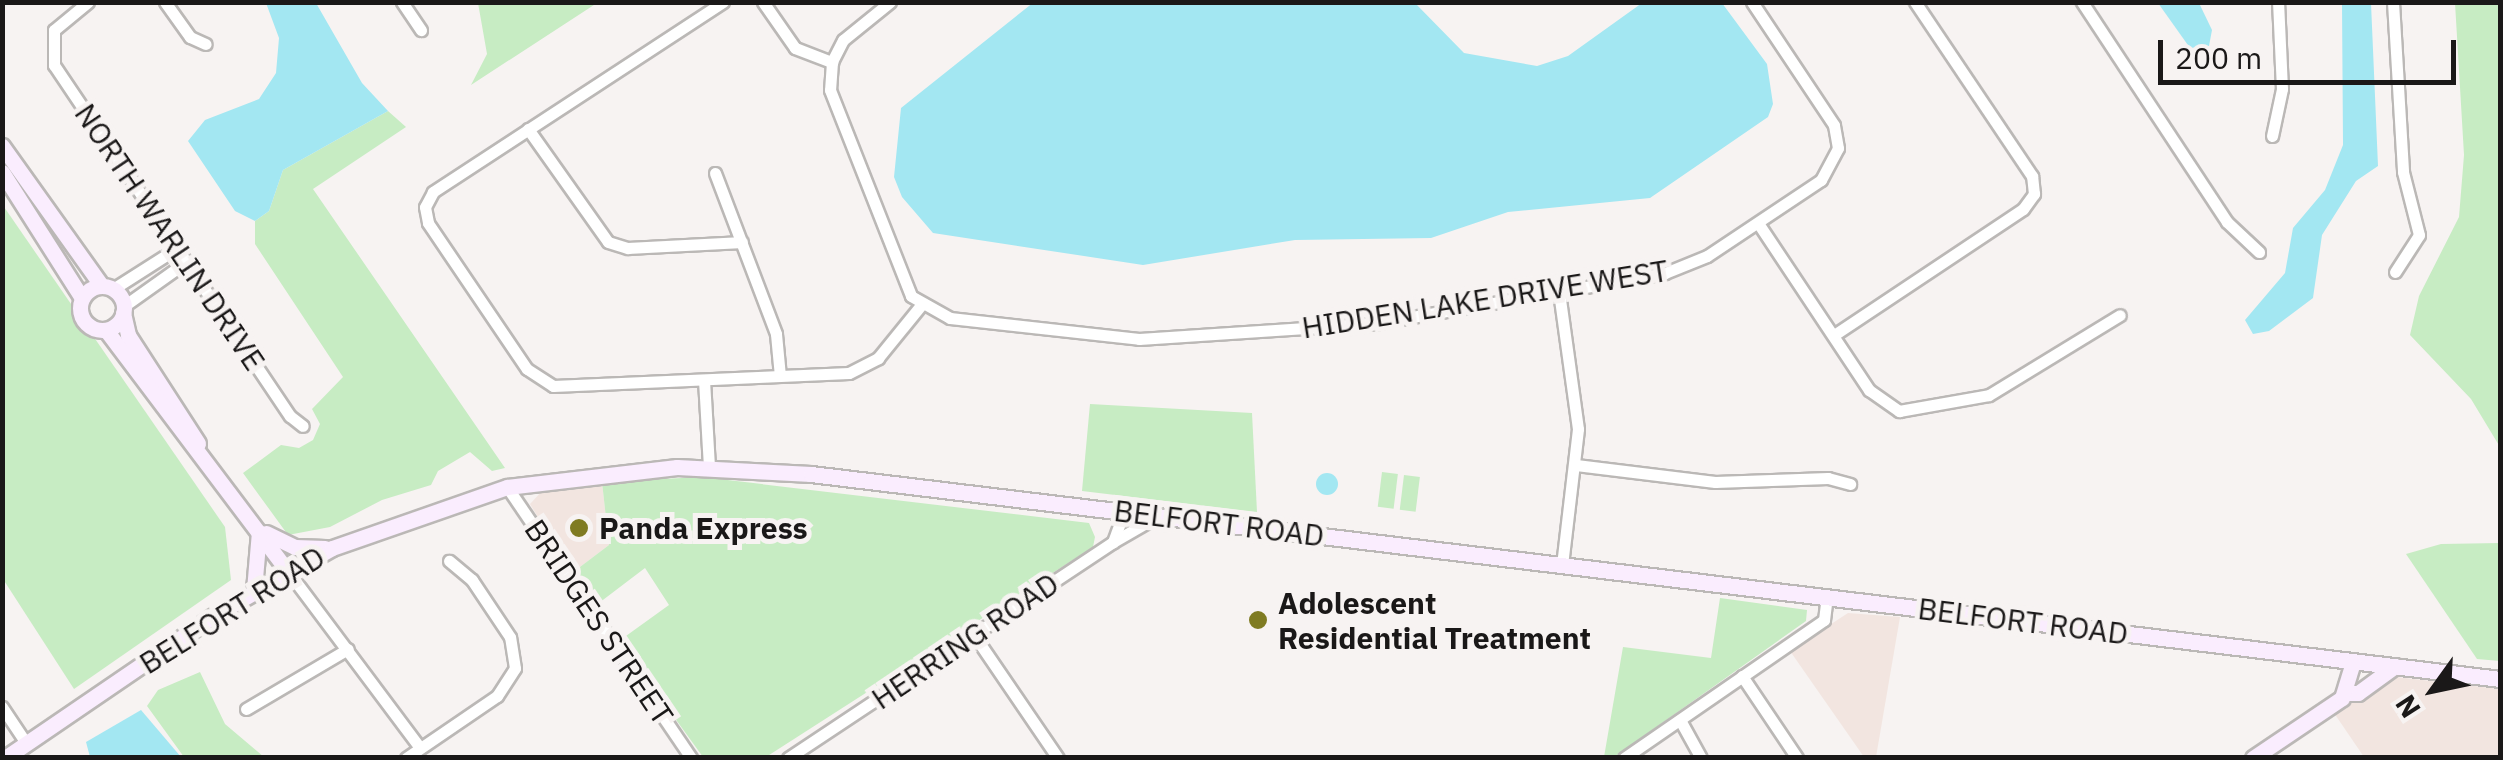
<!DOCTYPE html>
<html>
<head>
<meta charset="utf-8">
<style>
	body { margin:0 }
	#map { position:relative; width:2503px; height:760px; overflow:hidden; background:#f7f3f2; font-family:"IBM Plex Sans",sans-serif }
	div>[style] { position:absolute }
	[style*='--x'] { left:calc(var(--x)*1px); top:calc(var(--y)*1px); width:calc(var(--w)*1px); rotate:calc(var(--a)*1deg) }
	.built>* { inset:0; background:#f2e5e0 }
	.green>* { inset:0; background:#c7ecc3; transform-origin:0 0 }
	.water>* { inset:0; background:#a3e7f2 }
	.round { border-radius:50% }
	.roads { filter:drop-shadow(2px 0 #bbb8b6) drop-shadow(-2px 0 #bbb8b6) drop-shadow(0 2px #bbb8b6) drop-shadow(0 -2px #bbb8b6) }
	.street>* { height:11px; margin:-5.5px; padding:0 5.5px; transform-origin:5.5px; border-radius:5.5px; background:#fff }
	.secondary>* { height:15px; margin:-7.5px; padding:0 7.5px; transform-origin:7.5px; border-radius:7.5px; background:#faedfe }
	.secondary>.ring { margin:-7.5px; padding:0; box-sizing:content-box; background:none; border:15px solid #faedfe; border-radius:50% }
	.dots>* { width:28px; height:28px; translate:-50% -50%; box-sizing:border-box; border:5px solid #f7f3f2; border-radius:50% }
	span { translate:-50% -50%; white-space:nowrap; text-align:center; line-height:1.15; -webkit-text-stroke:10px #f7f3f2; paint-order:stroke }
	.street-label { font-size:30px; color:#1a1818 }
	.poi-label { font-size:30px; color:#1a1818; font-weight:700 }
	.left { translate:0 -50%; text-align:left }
	.frame { position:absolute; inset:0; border:5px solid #1a1818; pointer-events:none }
	.north { position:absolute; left:2383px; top:640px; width:100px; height:100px; -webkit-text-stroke:8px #f7f3f2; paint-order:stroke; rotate:237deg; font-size:28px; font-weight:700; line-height:40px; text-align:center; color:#1a1818 }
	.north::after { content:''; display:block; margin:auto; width:35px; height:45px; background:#1a1818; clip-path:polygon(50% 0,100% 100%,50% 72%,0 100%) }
	.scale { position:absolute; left:2158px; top:40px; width:298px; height:45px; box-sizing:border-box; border:5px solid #1a1818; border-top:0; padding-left:12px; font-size:30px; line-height:35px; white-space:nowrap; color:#1a1818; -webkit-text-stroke:8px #f7f3f2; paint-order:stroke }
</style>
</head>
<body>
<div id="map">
	<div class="built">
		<i style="clip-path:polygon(602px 482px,609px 545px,572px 573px,530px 504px,543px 490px)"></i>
		<i style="clip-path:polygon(1848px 613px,1900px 617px,1876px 757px,1864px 757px,1790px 651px)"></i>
		<i style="clip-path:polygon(2388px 676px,2500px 689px,2500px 757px,2364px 757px,2334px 713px)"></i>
	</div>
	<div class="green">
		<i style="clip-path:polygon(478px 3px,478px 2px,597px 3px,471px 85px,487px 54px)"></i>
		<i style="clip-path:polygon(2455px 3px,2500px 3px,2500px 447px,2471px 399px,2410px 335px,2419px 296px,2459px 217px,2464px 155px)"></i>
		<i style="clip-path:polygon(388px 111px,406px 127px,313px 189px,505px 468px,492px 471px,470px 452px,438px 471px,431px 485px,382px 500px,330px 527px,288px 535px,243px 473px,281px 445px,299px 448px,313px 440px,320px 424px,312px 409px,343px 377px,255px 244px,255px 221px,269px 211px,283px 170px)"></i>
		<i style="clip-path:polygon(2px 204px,225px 527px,231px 580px,74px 689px,3px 579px)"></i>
		<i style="clip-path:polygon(1090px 404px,1252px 413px,1257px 512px,1082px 491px)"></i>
		<i style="left:1382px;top:472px;width:16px;height:35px;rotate:7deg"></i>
		<i style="left:1404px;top:475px;width:16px;height:35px;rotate:7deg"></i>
		<i style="clip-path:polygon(702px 477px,1089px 523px,1095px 537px,1093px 547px,766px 757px,703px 757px,619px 641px,669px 605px,645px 568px,595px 606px,572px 573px,609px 545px,602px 482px)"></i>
		<i style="clip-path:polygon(2500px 543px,2500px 661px,2477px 659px,2406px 554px,2441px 544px)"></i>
		<i style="clip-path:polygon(1720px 598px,1807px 610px,1806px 621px,1614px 757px,1604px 757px,1623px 647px,1711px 658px)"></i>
		<i style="clip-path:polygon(200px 672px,225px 724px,264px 757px,184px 757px,147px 706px,158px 690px)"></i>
	</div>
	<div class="water">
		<i style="clip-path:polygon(1034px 2px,1415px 3px,1464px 53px,1537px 66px,1568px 56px,1642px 3px,1722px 3px,1767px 64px,1773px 104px,1768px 117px,1650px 198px,1508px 212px,1431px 238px,1295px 240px,1143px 265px,933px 233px,902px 197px,894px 177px,901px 108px)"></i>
		<i style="clip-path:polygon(266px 3px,316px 3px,362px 83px,388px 111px,283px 170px,269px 211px,255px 221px,235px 211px,188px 141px,205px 120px,259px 99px,276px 73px,279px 38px)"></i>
		<i style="clip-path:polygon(2158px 3px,2199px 3px,2212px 30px,2209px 46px,2190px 48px)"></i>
		<i style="clip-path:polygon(2342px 3px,2371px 3px,2378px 166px,2356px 181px,2322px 235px,2313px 298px,2269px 331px,2253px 334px,2245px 320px,2285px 273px,2293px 228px,2325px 190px,2343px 145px)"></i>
		<i class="round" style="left:1316px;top:473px;width:22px;height:22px"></i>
		<i style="clip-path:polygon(141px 710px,181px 757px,90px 757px,86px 742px)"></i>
	</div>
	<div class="roads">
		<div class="street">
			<i style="--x:88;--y:2;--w:44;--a:140.5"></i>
			<i style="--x:54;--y:30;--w:35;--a:90"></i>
			<i style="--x:54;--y:65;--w:423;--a:56.1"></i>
			<i style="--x:290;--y:416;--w:16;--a:38"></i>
			<i style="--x:165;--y:2;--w:43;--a:54.5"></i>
			<i style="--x:190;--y:37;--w:17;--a:24"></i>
			<i style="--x:402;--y:2;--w:34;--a:56"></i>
			<i style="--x:723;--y:2;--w:347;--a:146.8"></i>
			<i style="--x:433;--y:192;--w:17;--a:118"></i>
			<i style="--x:425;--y:207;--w:16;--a:79"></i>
			<i style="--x:428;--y:223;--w:176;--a:55.9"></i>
			<i style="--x:527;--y:369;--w:31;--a:33"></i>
			<i style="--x:553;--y:386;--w:296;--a:-2.5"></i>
			<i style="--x:849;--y:373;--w:33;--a:-27"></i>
			<i style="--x:878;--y:358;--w:68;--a:-50.9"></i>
			<i style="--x:763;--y:2;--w:56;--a:55.2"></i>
			<i style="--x:795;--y:48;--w:40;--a:21"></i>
			<i style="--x:890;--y:2;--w:60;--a:141"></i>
			<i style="--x:843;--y:40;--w:25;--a:117"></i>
			<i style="--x:832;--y:62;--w:28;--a:94"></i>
			<i style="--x:830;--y:90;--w:221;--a:68.5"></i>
			<i style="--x:911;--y:296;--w:45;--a:29.4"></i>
			<i style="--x:950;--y:318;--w:190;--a:6.3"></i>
			<i style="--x:1139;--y:339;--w:239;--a:-3.8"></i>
			<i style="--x:1377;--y:323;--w:292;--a:-9.8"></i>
			<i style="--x:1665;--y:273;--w:45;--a:-22"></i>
			<i style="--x:1707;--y:256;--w:137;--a:-33.7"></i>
			<i style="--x:1821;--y:180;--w:36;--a:-62"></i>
			<i style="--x:1838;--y:148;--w:23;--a:-100"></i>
			<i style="--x:1834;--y:125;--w:148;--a:-123.7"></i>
			<i style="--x:2082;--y:2;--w:263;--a:56.6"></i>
			<i style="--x:2227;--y:222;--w:44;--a:43.2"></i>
			<i style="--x:2393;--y:2;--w:170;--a:86.6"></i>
			<i style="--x:2403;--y:172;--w:65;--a:75.7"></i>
			<i style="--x:2419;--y:235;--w:44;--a:123"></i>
			<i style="--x:528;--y:129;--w:138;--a:54.7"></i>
			<i style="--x:608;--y:242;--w:21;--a:17"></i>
			<i style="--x:628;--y:248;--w:114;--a:-3"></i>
			<i style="--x:2272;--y:136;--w:48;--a:-78"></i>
			<i style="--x:2282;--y:89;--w:87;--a:-92.6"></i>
			<i style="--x:715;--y:173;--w:172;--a:69.2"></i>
			<i style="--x:776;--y:334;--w:42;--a:84.6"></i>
			<i style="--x:1758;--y:223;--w:201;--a:56.4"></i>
			<i style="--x:1869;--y:390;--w:37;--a:35"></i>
			<i style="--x:1899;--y:411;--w:91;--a:-10.1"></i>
			<i style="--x:1989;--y:395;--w:153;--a:-31.4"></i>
			<i style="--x:113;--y:289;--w:76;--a:-32.6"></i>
			<i style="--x:1559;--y:292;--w:138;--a:82.1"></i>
			<i style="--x:1578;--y:429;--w:138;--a:96.7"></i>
			<i style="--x:124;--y:306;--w:76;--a:-35.4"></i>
			<i style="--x:1834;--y:335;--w:227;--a:-33.7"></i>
			<i style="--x:2023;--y:209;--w:19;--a:-54"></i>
			<i style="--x:2034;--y:194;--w:18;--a:-96"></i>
			<i style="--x:2032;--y:176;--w:210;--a:-123.9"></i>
			<i style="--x:704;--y:380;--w:87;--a:86.7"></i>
			<i style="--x:1576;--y:465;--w:140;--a:7"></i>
			<i style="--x:1715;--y:482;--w:113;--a:-2"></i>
			<i style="--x:1828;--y:478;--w:23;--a:15"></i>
			<i style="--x:507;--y:487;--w:328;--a:55.8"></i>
			<i style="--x:1113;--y:542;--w:52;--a:-30"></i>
			<i style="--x:287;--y:570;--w:222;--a:53.2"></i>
			<i style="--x:974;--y:635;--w:149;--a:55.7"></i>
			<i style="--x:1742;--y:676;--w:99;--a:56.1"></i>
			<i style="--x:2;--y:707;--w:43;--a:56.3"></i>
			<i style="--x:246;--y:709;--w:118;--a:-30.5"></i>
			<i style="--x:1680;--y:720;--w:43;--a:61.1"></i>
			<i style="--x:406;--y:758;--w:110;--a:-34.3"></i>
			<i style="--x:497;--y:696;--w:33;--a:-57"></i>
			<i style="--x:515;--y:668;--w:31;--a:-99"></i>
			<i style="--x:510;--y:637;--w:69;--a:-123.7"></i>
			<i style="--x:472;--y:580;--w:30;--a:-140"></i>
			<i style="--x:788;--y:758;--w:390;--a:-33.6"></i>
			<i style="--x:1113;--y:542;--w:33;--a:-70"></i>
			<i style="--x:1624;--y:758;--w:243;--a:-34.6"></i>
			<i style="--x:1824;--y:620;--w:23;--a:-83"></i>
		</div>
		<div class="secondary">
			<i style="--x:2;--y:146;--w:172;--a:54.5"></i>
			<i style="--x:2;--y:172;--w:149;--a:57.6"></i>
			<i class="ring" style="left:80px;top:286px;width:29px;height:29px"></i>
			<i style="--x:123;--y:313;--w:23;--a:77"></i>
			<i style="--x:128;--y:335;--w:129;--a:57.1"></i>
			<i style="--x:106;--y:330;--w:301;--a:53"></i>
			<i style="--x:266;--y:533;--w:32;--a:26"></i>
			<i style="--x:295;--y:547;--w:30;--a:2"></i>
			<i style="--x:254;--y:590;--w:58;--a:-85.1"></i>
			<i style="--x:2346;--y:693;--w:12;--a:0"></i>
			<i style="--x:2358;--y:693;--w:46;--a:-36.1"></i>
			<i style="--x:5;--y:758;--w:255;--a:-34.3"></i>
			<i style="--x:216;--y:614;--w:133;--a:-29.6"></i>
			<i style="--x:332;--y:548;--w:185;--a:-19.2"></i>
			<i style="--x:507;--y:487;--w:171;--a:-6.7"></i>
			<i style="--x:677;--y:467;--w:134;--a:3"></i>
			<i style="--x:811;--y:474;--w:1701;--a:6.92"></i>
			<i style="--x:2253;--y:758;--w:107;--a:-34"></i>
			<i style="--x:2342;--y:698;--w:38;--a:-73"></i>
		</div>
	</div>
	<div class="dots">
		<i style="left:579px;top:528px;background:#7f7b22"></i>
		<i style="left:1258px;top:620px;background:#7f7b22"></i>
	</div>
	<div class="street-label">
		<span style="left:170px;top:237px;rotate:56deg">NORTH WARLIN DRIVE</span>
		<span style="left:1485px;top:299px;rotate:-9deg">HIDDEN LAKE DRIVE WEST</span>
		<span style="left:1219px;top:523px;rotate:7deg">BELFORT ROAD</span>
		<span style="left:232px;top:610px;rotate:-32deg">BELFORT ROAD</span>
		<span style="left:2023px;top:621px;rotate:7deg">BELFORT ROAD</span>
		<span style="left:599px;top:622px;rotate:56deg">BRIDGES STREET</span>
		<span style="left:965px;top:641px;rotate:-34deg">HERRING ROAD</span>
	</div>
	<div class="poi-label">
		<span class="left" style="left:599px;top:528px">Panda Express</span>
		<span class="left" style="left:1278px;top:620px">Adolescent<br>Residential Treatment</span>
	</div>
	<div class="frame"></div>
	<div class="north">N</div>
	<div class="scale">200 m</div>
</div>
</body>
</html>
